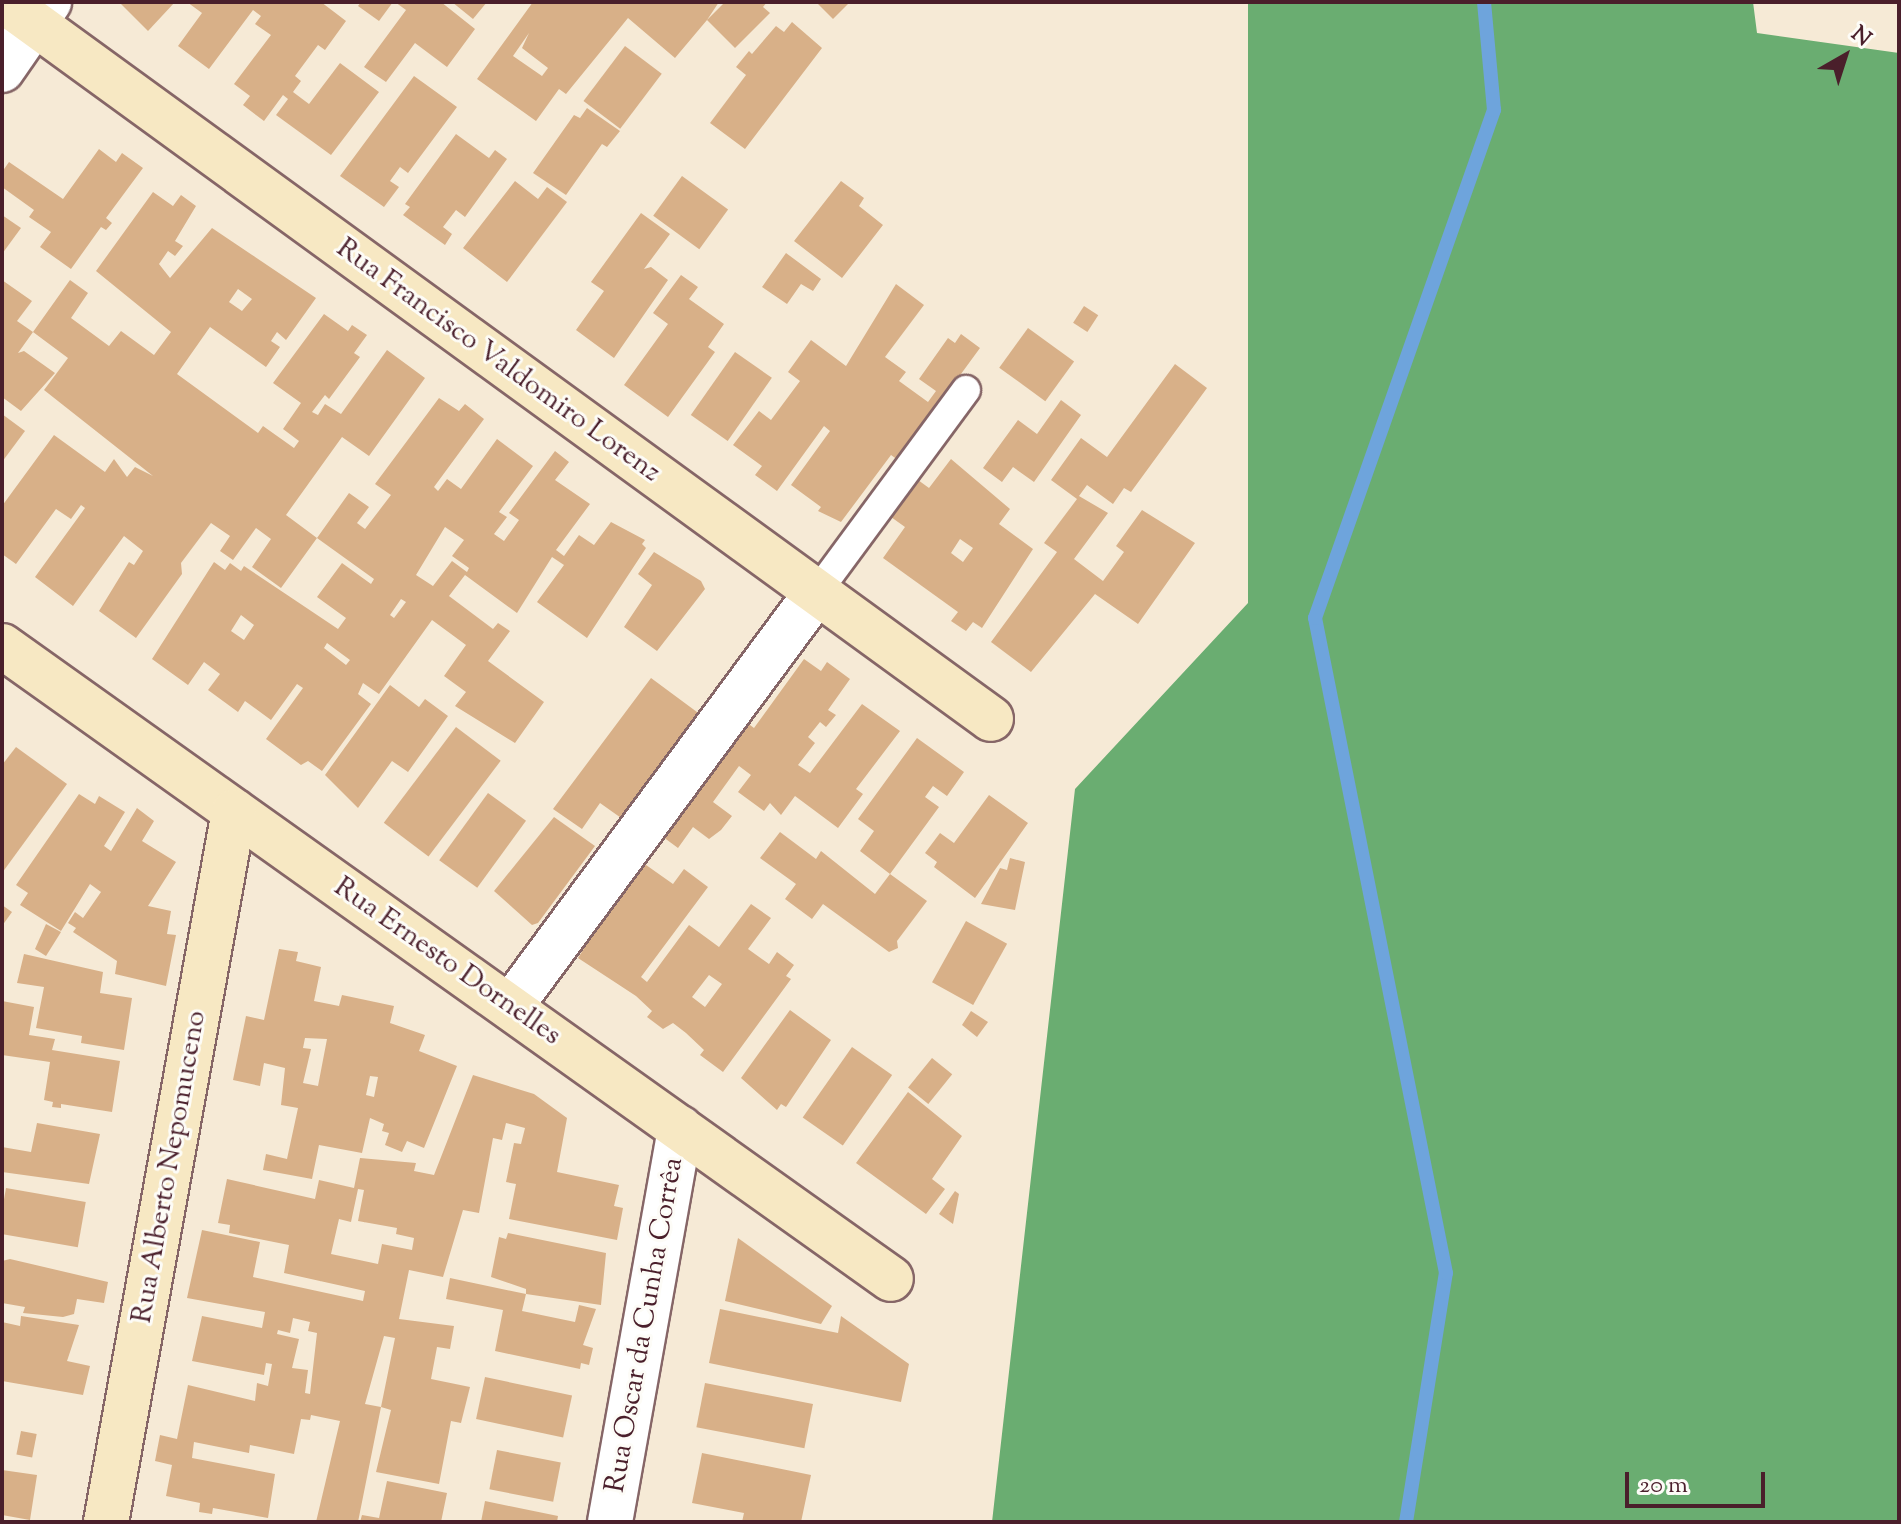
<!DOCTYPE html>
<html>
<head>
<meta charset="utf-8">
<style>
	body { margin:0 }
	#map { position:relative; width:1901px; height:1524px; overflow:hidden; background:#f6ead6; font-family:"Sorts Mill Goudy",serif }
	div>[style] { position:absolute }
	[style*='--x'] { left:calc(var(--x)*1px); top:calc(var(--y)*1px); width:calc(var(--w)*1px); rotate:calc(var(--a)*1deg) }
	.forest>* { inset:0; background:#6aad71 }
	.stream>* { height:14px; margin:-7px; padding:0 7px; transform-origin:7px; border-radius:7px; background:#6ea4dc }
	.building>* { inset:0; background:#d8b088; transform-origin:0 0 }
	.roads { filter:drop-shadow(2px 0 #866667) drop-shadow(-2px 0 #866667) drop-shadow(0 2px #866667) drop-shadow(0 -2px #866667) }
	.lane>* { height:28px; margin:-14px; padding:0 14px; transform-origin:14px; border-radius:14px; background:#fff }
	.street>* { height:44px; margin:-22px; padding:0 22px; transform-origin:22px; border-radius:22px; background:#fff }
	.secondary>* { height:44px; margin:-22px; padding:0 22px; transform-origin:22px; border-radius:22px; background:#f7e8c3 }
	span { translate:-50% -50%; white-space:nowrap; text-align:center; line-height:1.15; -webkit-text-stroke:6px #fdfcf7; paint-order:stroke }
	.street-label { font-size:28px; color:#4a1f2b }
	.frame { position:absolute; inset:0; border:4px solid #4a1f2b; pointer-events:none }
	.north { position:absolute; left:1805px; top:16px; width:80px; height:80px; -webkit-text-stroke:6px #fdfcf7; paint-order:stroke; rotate:39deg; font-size:22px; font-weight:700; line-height:32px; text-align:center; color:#4a1f2b }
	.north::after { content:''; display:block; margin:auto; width:28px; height:36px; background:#4a1f2b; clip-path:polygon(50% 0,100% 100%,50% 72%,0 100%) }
	.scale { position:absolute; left:1625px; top:1472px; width:140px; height:36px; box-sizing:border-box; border:4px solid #4a1f2b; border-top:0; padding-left:10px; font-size:24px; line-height:28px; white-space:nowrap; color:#4a1f2b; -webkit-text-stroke:6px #fdfcf7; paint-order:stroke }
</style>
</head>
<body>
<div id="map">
	<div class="forest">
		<i style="clip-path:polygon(1248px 2px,1753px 2px,1757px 33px,1899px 53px,1899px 1522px,992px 1522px,1075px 789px,1248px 603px)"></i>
	</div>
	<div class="stream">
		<i style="--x:1406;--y:1522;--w:252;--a:-80.9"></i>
		<i style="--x:1446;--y:1273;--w:668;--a:-101.31"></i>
		<i style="--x:1315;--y:618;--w:539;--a:-70.59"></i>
		<i style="--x:1494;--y:110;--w:108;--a:-95.3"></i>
	</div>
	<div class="building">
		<i style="clip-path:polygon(119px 2px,175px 2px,148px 31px)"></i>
		<i style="clip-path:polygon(187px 2px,321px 2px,346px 21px,325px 50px,318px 45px,295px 76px,301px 81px,293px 92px,309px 104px,340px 63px,379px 92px,331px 155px,276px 115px,288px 99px,283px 95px,264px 121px,243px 105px,250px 96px,234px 84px,271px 35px,255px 24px,261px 16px,253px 10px,209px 69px,178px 46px,202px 13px)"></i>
		<i style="clip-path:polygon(361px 2px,393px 2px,379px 21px,358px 6px)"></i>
		<i style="clip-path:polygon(395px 2px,441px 2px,475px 29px,447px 67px,415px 43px,386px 82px,364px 67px,406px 10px)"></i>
		<i style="clip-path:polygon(452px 2px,487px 2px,473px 19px)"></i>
		<i style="clip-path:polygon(evenodd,533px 2px,719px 2px,707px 20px,725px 2px,767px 2px,763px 7px,770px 13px,735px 48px,707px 20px,675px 58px,628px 18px,566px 94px,559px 89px,536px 121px,477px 79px,533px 2px,529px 33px,522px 48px,548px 68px,542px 76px,513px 56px,529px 33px)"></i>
		<i style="clip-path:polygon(816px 2px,850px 2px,833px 19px)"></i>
		<i style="clip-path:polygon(792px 22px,822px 48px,745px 149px,710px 123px,746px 75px,736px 67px,749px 51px,752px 54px,776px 26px,784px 32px)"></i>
		<i style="left:625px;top:46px;width:46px;height:69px;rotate:37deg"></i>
		<i style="clip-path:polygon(414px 76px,457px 107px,408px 173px,400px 167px,390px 181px,399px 187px,384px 207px,340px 176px)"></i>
		<i style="clip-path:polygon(587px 108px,620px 131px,607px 147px,602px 144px,566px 195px,533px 173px,574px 115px,580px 118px)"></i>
		<i style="clip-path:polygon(456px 134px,489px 158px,495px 150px,507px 159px,465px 217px,456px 210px,443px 227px,452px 234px,445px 245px,403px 215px,410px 207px,405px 204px)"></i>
		<i style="clip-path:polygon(99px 149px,116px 162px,122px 153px,143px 168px,106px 218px,112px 223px,106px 230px,101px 227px,71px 269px,40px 247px,51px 232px,29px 217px,34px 210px,2px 187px,2px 172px,9px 162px,63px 199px)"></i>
		<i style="left:682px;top:176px;width:57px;height:49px;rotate:36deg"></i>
		<i style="clip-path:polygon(515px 181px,538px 199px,547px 187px,567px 202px,507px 282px,463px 248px)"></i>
		<i style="clip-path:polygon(841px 181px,864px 198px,859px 206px,883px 225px,842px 278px,794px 241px)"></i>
		<i style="clip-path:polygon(evenodd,153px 192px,173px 206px,181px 195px,196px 206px,175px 241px,183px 246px,175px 256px,168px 251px,159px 264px,170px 278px,212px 228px,316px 298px,286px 340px,277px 332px,271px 341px,280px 347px,266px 367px,210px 327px,177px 374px,258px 433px,263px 426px,294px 448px,299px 441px,283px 429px,301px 403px,273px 383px,324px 314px,348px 331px,352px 325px,367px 335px,354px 353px,360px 357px,329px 399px,325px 395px,312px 412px,318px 415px,325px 404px,341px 414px,387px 350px,425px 378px,369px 456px,342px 437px,286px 515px,317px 538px,281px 588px,252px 567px,271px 539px,256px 528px,233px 560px,220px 551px,230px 536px,211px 523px,181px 563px,182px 574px,136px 638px,99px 611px,129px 562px,134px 565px,143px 551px,124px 536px,73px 606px,35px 577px,85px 508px,81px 505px,71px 519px,56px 509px,16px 564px,2px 554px,2px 506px,54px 435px,105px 472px,114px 459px,127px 477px,135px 467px,153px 476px,44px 390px,68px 358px,33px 332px,70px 280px,88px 293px,71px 318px,109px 346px,121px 331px,154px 355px,171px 332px,96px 271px,153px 192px,238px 289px,252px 299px,242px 311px,229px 302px,238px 289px)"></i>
		<i style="clip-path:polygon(641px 213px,670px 234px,644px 269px,651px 267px,668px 280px,614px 358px,576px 330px,604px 291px,591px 282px)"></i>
		<i style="clip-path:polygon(2px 215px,21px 228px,2px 254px)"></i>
		<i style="clip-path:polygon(786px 253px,821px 279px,813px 291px,801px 284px,787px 304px,762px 287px)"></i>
		<i style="clip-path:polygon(681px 275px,698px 287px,689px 299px,724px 324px,708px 347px,715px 352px,668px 417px,624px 385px,668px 324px,653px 313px)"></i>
		<i style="clip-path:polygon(2px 280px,32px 301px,17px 321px,33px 332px,18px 353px,24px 351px,55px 373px,21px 411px,2px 397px)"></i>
		<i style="clip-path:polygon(896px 284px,924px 305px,885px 357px,906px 372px,899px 381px,928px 402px,936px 391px,919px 379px,948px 338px,955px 343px,961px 334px,980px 348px,898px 460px,891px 455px,841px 522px,818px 511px,821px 507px,791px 485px,830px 431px,824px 426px,777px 491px,755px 475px,762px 466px,733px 445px,759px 411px,771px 420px,800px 381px,788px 372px,811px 340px,846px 366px)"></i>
		<i style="left:1084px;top:306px;width:17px;height:20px;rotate:33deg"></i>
		<i style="left:1028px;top:328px;width:57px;height:49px;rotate:36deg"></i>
		<i style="left:735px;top:352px;width:45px;height:77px;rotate:35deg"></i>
		<i style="clip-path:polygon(1175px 364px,1207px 388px,1131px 492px,1124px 488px,1113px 504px,1087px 485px,1079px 496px,1108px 513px,1074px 559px,1103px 581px,1124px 552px,1116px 546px,1142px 510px,1195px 543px,1138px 624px,1095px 594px,1031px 672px,991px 642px,1057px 552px,1044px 543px,1077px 499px,1051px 480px,1081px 438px,1107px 457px)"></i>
		<i style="clip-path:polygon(evenodd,439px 398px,459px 411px,465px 404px,484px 419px,434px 487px,438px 491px,447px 479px,461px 489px,497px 439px,533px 466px,499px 512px,507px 517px,494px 534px,504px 541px,519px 520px,509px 513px,555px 451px,569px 462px,555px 480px,590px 504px,556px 550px,564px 556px,579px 535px,594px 545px,611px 522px,645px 540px,642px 544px,646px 548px,587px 638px,537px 602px,564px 565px,552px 557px,517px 613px,465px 575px,449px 596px,493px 629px,498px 623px,510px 631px,488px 661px,544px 702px,515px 743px,455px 706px,466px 692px,444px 676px,466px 645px,432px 620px,379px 694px,363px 683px,358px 694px,371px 704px,322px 771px,308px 761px,301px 765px,266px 739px,303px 688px,297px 684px,271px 720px,245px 701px,238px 712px,208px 690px,220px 674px,204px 662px,188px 685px,152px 659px,214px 562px,225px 570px,230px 563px,241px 571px,244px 566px,338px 629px,346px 618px,317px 597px,342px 563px,371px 584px,374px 579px,317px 538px,349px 493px,369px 507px,357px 523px,365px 529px,391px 495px,375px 484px,439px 398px,445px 527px,464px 540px,452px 556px,469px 568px,467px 572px,452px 561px,433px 586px,416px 575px,445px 527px,439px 398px,401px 599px,406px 602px,394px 618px,390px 615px,401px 599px,439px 398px,241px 615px,254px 625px,244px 640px,231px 631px,241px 615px,439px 398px,327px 643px,350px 660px,346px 665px,324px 648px,327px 643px)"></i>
		<i style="clip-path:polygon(1061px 400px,1081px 415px,1034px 482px,1013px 467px,1002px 482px,983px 468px,1018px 420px,1037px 434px)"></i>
		<i style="clip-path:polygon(2px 414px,25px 431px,2px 462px)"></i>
		<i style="clip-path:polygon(evenodd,951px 459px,1010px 509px,999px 524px,1033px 549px,982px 628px,973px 622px,966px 631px,951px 621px,958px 612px,883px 558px,905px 527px,891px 517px,918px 480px,929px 488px,951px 459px,960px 539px,973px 548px,963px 562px,951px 553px,960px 539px)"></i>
		<i style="clip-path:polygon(654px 552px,701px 581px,705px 589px,657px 651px,624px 627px,652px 585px,638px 574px)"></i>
		<i style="clip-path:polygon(804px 659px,821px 671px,827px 662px,850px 679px,828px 710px,836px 715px,826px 727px,820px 722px,808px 737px,815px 743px,798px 765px,810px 773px,862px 704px,900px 731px,856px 789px,863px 794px,838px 828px,795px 796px,781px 815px,770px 803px,764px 811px,738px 792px,751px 775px,739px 766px,713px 802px,732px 816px,721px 830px,709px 839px,693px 827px,678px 848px,659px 834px,742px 719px,754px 728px)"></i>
		<i style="clip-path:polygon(651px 678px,701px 715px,631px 825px,600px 803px,582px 829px,553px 809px)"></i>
		<i style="clip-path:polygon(390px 685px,419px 707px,425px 699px,448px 716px,408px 772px,392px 761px,358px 808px,325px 775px)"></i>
		<i style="left:456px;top:727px;width:56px;height:120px;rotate:37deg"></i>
		<i style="clip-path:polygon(917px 738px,964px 772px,947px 796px,933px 786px,925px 797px,939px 807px,890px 874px,860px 851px,874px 831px,858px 819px)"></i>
		<i style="clip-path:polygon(16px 747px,67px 784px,2px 873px,2px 765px)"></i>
		<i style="left:488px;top:793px;width:47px;height:83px;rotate:36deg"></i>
		<i style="clip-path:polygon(79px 794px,95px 804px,99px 796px,125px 812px,104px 846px,111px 851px,137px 808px,154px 821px,142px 841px,176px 862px,148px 906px,171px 911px,167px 934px,176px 935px,166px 986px,115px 974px,117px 961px,73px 932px,76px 928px,68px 923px,75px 912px,83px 918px,101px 892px,90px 884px,61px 931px,20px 905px,28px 893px,16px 885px)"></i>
		<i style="clip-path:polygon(989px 795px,1028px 823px,975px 898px,934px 867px,937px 862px,925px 853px,940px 833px,954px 843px)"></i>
		<i style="clip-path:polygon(554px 817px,595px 846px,538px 923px,532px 925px,494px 891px)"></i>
		<i style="clip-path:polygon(780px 832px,816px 859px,821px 851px,875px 894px,890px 874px,927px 901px,897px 941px,898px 948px,889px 952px,823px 904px,812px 919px,785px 899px,796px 884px,760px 858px)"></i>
		<i style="clip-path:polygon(1010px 858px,1025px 862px,1015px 910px,981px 904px,1000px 868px,1007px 870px)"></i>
		<i style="clip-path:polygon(evenodd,639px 860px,673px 884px,684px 869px,708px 887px,641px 977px,647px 982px,689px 925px,719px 947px,751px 904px,771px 918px,748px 949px,769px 964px,777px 952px,794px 965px,786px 976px,791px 979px,723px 1072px,700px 1055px,704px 1050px,686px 1033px,673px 1023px,663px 1029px,647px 1017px,652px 1011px,636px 996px,578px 958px,639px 860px,709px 975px,722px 984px,705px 1007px,692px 997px,709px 975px)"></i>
		<i style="clip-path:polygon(2px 905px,12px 912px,2px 926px)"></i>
		<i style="left:966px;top:921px;width:47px;height:70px;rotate:29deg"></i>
		<i style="clip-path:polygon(46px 924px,61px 932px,46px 956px,35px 949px)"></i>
		<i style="clip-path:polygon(evenodd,279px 949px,298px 952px,296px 961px,321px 967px,314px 1001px,339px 1006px,342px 995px,394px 1006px,390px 1023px,425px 1035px,419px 1051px,457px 1066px,424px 1148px,407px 1141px,402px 1152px,385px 1145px,389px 1133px,382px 1131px,384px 1124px,370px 1118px,362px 1153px,319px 1145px,312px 1179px,263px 1170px,266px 1154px,287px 1159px,298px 1108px,281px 1105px,285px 1068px,264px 1063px,260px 1086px,233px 1080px,246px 1016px,264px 1020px,279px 949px,305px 1038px,327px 1039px,318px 1086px,303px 1083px,311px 1049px,303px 1048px,305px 1038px,279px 949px,370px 1076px,378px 1077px,374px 1097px,366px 1095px,370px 1076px)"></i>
		<i style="clip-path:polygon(24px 954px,103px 972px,100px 993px,132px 998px,124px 1050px,81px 1043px,82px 1036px,36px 1028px,44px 987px,17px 983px)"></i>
		<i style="clip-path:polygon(2px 1001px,34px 1007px,29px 1035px,55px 1039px,52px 1050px,120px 1061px,112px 1112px,61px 1104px,61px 1108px,52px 1107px,53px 1102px,44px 1100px,50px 1062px,2px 1055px)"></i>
		<i style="clip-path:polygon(790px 1010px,831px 1040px,786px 1107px,781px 1104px,777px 1110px,741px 1078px)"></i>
		<i style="clip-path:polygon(971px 1011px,988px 1022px,977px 1037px,962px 1025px)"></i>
		<i style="left:852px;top:1047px;width:49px;height:86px;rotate:35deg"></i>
		<i style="left:932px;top:1058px;width:26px;height:38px;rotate:39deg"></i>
		<i style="clip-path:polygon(evenodd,473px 1075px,534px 1094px,567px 1118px,557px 1172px,619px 1185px,614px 1206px,623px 1208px,617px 1240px,509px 1219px,516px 1184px,506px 1182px,514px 1143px,521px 1144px,525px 1128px,506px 1123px,502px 1140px,493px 1138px,479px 1213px,463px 1210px,443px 1277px,409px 1270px,399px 1319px,454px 1326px,450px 1349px,437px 1347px,431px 1379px,470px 1387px,461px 1423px,451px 1421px,439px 1484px,376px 1472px,391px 1410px,381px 1407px,358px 1522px,316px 1522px,340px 1421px,311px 1415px,310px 1420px,301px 1419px,294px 1454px,250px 1445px,249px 1453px,194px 1442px,192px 1458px,275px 1474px,268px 1518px,213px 1508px,212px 1514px,199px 1512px,200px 1503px,166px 1496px,172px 1465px,155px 1461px,160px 1435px,177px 1439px,188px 1385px,255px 1401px,257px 1383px,268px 1386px,272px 1364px,266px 1363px,264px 1375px,192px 1361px,202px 1316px,262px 1328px,265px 1312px,187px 1298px,202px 1230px,260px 1242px,253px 1277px,363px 1301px,365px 1291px,284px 1273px,289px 1245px,229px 1233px,230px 1225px,218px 1223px,227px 1179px,315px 1199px,319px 1180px,354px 1188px,360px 1158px,416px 1163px,414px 1171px,434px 1175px,473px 1075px,358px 1189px,364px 1190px,358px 1221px,397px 1228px,396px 1234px,414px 1238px,412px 1250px,382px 1244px,378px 1264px,331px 1254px,339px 1219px,351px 1222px,358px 1189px,473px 1075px,293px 1318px,310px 1322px,308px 1331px,317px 1333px,310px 1394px,305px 1393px,308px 1370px,292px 1368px,299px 1339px,277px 1334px,278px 1330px,290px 1333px,293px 1318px,473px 1075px,384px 1336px,395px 1338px,381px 1407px,365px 1404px,384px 1336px)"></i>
		<i style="clip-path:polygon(908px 1092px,962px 1136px,932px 1179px,945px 1189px,926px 1214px,856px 1163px)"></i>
		<i style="clip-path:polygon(37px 1123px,100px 1134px,89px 1184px,2px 1172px,2px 1147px,31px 1152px)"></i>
		<i style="left:6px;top:1188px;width:81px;height:46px;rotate:10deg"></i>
		<i style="clip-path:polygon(955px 1191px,959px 1194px,953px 1224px,939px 1214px)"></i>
		<i style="clip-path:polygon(508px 1233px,606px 1253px,601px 1305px,526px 1294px,522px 1311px,575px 1322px,579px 1305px,596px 1309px,583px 1345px,593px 1348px,589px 1365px,581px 1363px,580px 1369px,495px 1351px,503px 1310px,446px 1299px,450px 1278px,526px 1294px,526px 1289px,491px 1277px,499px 1237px,506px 1239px)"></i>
		<i style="clip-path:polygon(738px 1238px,832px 1306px,821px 1324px,725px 1301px)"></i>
		<i style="clip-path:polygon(10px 1259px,108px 1282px,104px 1303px,77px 1299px,74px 1314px,63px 1317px,23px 1313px,25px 1307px,2px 1303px,2px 1261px)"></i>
		<i style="clip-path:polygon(720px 1309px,838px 1333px,841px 1316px,909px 1364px,901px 1402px,709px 1363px)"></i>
		<i style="clip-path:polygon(21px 1316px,79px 1325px,67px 1361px,90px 1366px,83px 1395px,2px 1381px,2px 1322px,20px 1326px)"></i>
		<i style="left:485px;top:1377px;width:89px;height:43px;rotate:12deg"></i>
		<i style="left:705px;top:1383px;width:110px;height:45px;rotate:11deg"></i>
		<i style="left:21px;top:1431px;width:16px;height:24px;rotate:11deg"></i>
		<i style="left:497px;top:1450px;width:65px;height:40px;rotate:11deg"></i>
		<i style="clip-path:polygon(702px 1453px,811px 1475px,801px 1522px,742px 1522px,744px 1513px,692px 1503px)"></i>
		<i style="clip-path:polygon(2px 1470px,37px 1475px,30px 1520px,2px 1515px)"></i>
		<i style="clip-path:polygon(387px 1481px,447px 1493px,441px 1522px,360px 1522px,362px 1515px,379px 1518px)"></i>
		<i style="clip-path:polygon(485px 1501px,558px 1516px,557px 1522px,481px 1522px)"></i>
	</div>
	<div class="roads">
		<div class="lane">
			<i style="--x:817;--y:592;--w:251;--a:-53.6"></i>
		</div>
		<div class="street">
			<i style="--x:2;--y:70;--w:83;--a:-55.3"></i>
			<i style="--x:510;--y:1007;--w:516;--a:-53.51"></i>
			<i style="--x:610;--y:1522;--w:400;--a:-79.9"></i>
		</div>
		<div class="secondary">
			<i style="--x:5;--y:2;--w:1219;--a:36.02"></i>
			<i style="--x:2;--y:646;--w:1091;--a:35.45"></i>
			<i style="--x:106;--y:1522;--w:722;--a:-79.79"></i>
		</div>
	</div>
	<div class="street-label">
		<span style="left:498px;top:361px;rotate:36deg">Rua Francisco Valdomiro Lorenz</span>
		<span style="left:447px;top:962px;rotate:35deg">Rua Ernesto Dornelles</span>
		<span style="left:170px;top:1167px;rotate:-80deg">Rua Alberto Nepomuceno</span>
		<span style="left:645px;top:1325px;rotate:-80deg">Rua Oscar da Cunha Corrêa</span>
	</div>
	<div class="frame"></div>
	<div class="north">N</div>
	<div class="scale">20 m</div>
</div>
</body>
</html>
